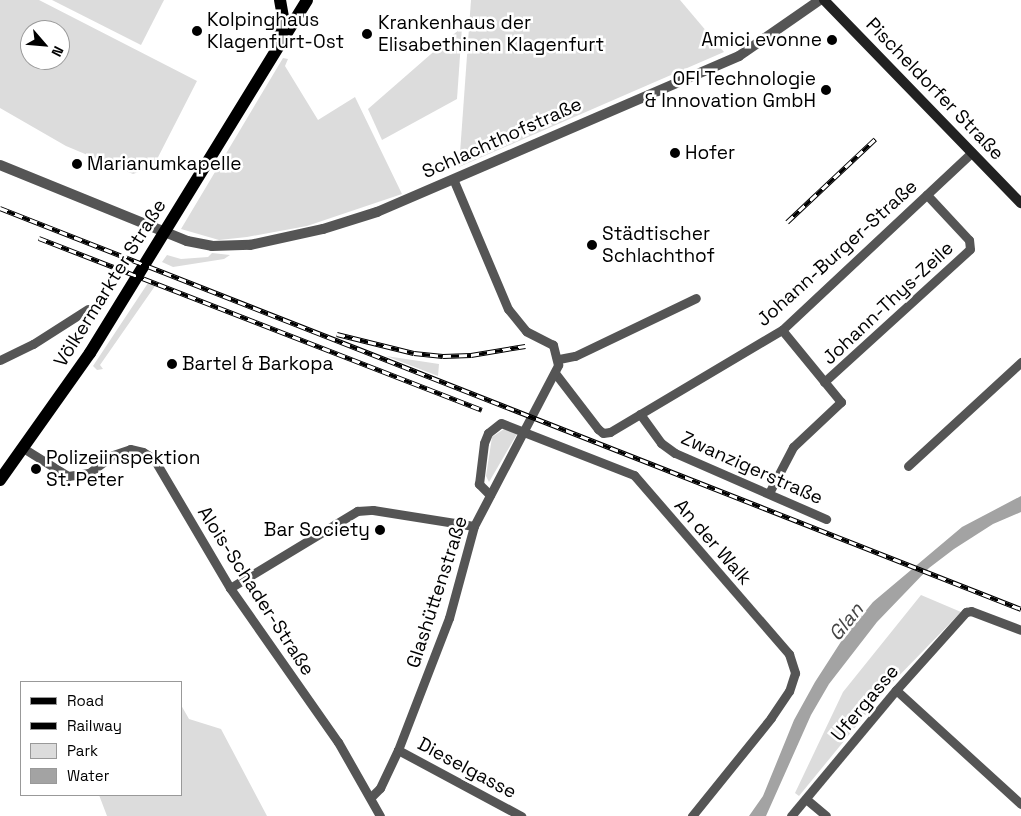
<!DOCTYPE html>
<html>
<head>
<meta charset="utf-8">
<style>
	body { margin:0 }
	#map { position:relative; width:1021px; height:816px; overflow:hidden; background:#fff; font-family:"Space Grotesk",sans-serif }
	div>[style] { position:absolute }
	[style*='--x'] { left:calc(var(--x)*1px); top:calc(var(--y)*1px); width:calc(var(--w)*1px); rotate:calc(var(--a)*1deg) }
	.green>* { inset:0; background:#dcdcdc }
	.water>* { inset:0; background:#a3a3a3 }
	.minor>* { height:9px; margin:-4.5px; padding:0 4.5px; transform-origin:4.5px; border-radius:4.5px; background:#555 }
	.tertiary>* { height:10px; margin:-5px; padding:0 5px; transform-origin:5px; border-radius:5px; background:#555 }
	.secondary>* { height:10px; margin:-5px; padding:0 5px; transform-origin:5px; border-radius:5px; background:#222 }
	.primary>* { height:12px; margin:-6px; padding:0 6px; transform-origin:6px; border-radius:6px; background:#000 }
	.rail>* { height:4.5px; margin-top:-2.25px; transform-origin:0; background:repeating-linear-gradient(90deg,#fff 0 8px,#000 0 16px); box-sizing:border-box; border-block:1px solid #000 }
	.dots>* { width:14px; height:14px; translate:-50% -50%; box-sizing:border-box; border:2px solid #fff; border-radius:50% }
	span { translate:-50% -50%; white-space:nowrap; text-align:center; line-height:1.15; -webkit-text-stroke:5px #fff; paint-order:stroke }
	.poi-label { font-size:19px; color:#000 }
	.left { translate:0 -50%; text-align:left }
	.right { translate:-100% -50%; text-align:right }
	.street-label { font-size:19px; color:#000 }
	.water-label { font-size:20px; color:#444; font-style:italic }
	.legend { position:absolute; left:20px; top:681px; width:162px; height:115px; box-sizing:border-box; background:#fff; border:1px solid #999; margin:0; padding:6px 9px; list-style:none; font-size:15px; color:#000 }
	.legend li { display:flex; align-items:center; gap:10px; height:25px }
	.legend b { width:25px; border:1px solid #999 }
	.north { position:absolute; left:20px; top:20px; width:50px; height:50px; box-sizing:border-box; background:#fff; border:1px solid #999; border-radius:50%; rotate:117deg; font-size:14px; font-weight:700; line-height:20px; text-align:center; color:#000 }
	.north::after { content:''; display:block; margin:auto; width:18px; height:22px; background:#000; clip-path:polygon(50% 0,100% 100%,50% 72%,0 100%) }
</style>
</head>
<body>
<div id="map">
	<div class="green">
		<i style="clip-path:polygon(evenodd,0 0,39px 0,197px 81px,153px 167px,133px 174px,66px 146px,0 108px,0 0,30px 30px,60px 30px,60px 60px,30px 60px,30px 30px)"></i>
		<i style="clip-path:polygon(52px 0,164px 0,141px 45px)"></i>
		<i style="clip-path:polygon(471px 0,680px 0,724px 52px,459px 167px)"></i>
		<i style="clip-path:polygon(462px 27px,457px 99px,382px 140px,368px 109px)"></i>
		<i style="clip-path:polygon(283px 58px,288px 59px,285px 66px,318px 120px,355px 97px,402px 194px,307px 226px,247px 237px,219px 240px,181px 229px)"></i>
		<i style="clip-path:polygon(212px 253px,230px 255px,224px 259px,173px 267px,162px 262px,167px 255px,181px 259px,208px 257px)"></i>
		<i style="clip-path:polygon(148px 283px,155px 286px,100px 365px,103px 369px,97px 370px,93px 366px)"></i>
		<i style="clip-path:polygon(386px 356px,439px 364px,438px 376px)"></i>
		<i style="clip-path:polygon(504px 429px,517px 434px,489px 482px,486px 476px,492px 437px)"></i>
		<i style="clip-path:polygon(921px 595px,961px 612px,889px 686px,799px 796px,795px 793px,843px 692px)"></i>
		<i style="clip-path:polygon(181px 705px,189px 719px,221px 729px,267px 816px,107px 816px,99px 795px,181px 795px)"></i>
	</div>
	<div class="water">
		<i style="clip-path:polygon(1021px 496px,1021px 512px,993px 524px,954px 549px,929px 568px,877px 622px,829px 684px,811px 715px,766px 816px,749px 816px,763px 796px,794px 720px,815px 682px,844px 637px,873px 602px,962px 527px)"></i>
	</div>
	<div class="minor">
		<i style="--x:559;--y:359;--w:16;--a:-11"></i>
		<i style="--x:575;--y:356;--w:134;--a:-25.6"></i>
		<i style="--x:0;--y:360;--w:37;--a:-26"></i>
		<i style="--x:33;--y:344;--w:65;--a:-32.5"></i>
		<i style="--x:555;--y:373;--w:71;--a:52.5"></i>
		<i style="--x:598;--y:429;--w:6;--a:39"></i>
		<i style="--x:603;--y:433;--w:7;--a:-8"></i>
		<i style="--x:610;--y:432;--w:200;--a:-30.7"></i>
		<i style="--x:782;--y:330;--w:260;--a:-43.1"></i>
		<i style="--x:824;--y:382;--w:197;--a:-42.3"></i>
		<i style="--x:970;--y:249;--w:9;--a:-96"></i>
		<i style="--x:969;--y:240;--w:62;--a:-133"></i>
		<i style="--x:640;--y:414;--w:36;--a:54"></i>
		<i style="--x:661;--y:443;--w:17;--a:36"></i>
		<i style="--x:675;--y:453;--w:165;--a:23.6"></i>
		<i style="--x:23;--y:448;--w:53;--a:31.9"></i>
		<i style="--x:68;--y:476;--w:21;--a:-8"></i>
		<i style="--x:89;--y:473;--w:30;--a:-37"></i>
		<i style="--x:113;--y:455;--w:18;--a:-19"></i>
		<i style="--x:130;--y:449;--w:13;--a:13"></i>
		<i style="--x:143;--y:452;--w:13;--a:32"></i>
		<i style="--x:154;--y:459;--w:150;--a:59.5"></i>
		<i style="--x:230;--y:588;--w:188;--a:55"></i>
		<i style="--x:338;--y:742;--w:85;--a:60.4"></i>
		<i style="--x:908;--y:466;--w:154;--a:-42.6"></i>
		<i style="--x:769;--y:493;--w:52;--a:-62.4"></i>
		<i style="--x:793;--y:447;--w:66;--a:-43.2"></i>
		<i style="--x:841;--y:402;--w:93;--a:-129.3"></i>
		<i style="--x:490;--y:495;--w:16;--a:-135"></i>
		<i style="--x:479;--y:484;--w:41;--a:-83"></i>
		<i style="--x:484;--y:443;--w:11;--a:-68"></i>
		<i style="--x:488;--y:433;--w:16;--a:-38"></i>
		<i style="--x:501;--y:423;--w:143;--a:21.4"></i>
		<i style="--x:634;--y:475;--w:237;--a:49.1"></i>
		<i style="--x:789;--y:654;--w:20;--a:72"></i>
		<i style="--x:795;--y:673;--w:19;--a:108"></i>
		<i style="--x:789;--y:691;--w:32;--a:124"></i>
		<i style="--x:771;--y:718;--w:126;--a:128.9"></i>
		<i style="--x:230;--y:588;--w:149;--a:-31.2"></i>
		<i style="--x:357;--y:511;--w:16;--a:-4"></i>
		<i style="--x:373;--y:510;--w:102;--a:9"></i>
		<i style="--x:896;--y:690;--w:169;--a:42.4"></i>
		<i style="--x:398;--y:750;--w:140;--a:28.2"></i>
		<i style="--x:371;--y:797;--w:13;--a:-45"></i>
		<i style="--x:380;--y:788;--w:42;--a:-64.7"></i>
		<i style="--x:398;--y:750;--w:142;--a:-68.9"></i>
		<i style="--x:449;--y:618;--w:95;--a:-74.8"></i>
		<i style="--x:474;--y:526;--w:182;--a:-62.4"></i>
		<i style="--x:558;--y:365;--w:21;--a:-104"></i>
		<i style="--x:553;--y:345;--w:30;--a:-153"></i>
		<i style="--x:526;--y:331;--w:28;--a:-129"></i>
		<i style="--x:508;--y:309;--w:141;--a:-112.9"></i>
		<i style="--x:806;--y:799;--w:26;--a:40"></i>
		<i style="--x:791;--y:816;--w:164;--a:-50.2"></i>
		<i style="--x:896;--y:690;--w:105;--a:-48.1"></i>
		<i style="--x:966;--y:612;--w:5;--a:-11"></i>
		<i style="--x:971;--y:611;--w:53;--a:20.8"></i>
	</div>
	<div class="tertiary">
		<i style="--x:0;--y:165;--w:202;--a:22.1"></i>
		<i style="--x:187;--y:241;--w:25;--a:11"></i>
		<i style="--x:212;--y:246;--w:38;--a:-2"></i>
		<i style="--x:250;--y:245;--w:75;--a:-12.4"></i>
		<i style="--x:323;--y:229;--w:57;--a:-17.5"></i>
		<i style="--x:377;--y:212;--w:394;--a:-23.3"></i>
		<i style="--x:739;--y:56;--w:98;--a:-34.7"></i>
	</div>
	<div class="secondary">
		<i style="--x:824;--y:0;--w:283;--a:45.9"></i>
	</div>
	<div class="primary">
		<i style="--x:277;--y:39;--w:23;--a:-75"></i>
		<i style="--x:283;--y:17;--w:17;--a:-100"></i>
		<i style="--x:0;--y:480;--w:156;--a:-54.7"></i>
		<i style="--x:90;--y:353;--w:414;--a:-58.4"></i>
	</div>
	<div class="rail">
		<i style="--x:0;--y:208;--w:1097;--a:21.44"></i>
		<i style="--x:787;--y:222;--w:121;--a:-43.3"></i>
		<i style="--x:39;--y:238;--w:475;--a:21.2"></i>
		<i style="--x:337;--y:334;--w:79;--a:13.9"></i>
		<i style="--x:414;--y:353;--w:29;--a:6"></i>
		<i style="--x:443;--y:356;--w:28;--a:-2"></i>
		<i style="--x:471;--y:355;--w:55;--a:-9.5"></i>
	</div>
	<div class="dots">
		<i style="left:197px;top:31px;background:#000"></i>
		<i style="left:367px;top:34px;background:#000"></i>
		<i style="left:832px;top:40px;background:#000"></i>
		<i style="left:826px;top:90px;background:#000"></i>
		<i style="left:675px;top:153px;background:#000"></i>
		<i style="left:77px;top:164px;background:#000"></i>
		<i style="left:592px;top:245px;background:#000"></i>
		<i style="left:172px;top:364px;background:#000"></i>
		<i style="left:36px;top:469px;background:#000"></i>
		<i style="left:380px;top:530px;background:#000"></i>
	</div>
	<div class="poi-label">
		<span class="left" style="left:207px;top:31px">Kolpinghaus<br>Klagenfurt-Ost</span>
		<span class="left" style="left:378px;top:34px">Krankenhaus der<br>Elisabethinen Klagenfurt</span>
		<span class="right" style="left:822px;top:40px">Amici evonne</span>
		<span class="right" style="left:816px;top:90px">OFI Technologie<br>&amp; Innovation GmbH</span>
		<span class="left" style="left:685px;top:153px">Hofer</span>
		<span class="left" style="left:87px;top:164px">Marianumkapelle</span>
		<span class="left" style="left:602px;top:245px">Städtischer<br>Schlachthof</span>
		<span class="left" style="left:182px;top:364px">Bartel &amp; Barkopa</span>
		<span class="left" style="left:46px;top:469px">Polizeiinspektion<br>St. Peter</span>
		<span class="right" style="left:370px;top:530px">Bar Society</span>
	</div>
	<div class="street-label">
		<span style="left:935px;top:89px;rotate:46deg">Pischeldorfer Straße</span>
		<span style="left:502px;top:138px;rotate:-24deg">Schlachthofstraße</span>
		<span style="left:837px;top:253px;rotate:-42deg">Johann-Burger-Straße</span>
		<span style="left:110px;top:283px;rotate:-58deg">Völkermarkter Straße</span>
		<span style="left:888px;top:303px;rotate:-43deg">Johann-Thys-Zeile</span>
		<span style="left:752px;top:468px;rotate:24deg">Zwanzigerstraße</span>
		<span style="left:713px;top:542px;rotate:49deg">An der Walk</span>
		<span style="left:256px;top:591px;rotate:57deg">Alois-Schader-Straße</span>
		<span style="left:437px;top:592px;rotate:-72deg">Glashüttenstraße</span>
		<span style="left:865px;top:703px;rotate:-50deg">Ufergasse</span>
		<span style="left:467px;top:768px;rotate:28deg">Dieselgasse</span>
	</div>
	<div class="water-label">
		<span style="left:846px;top:622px;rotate:-51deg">Glan</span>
	</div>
	<ul class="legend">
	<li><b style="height:6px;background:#000"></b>Road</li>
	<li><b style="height:6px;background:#000"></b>Railway</li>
	<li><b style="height:14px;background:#dcdcdc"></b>Park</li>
	<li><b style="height:14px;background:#a3a3a3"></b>Water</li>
	</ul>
	<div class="north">N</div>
</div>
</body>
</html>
